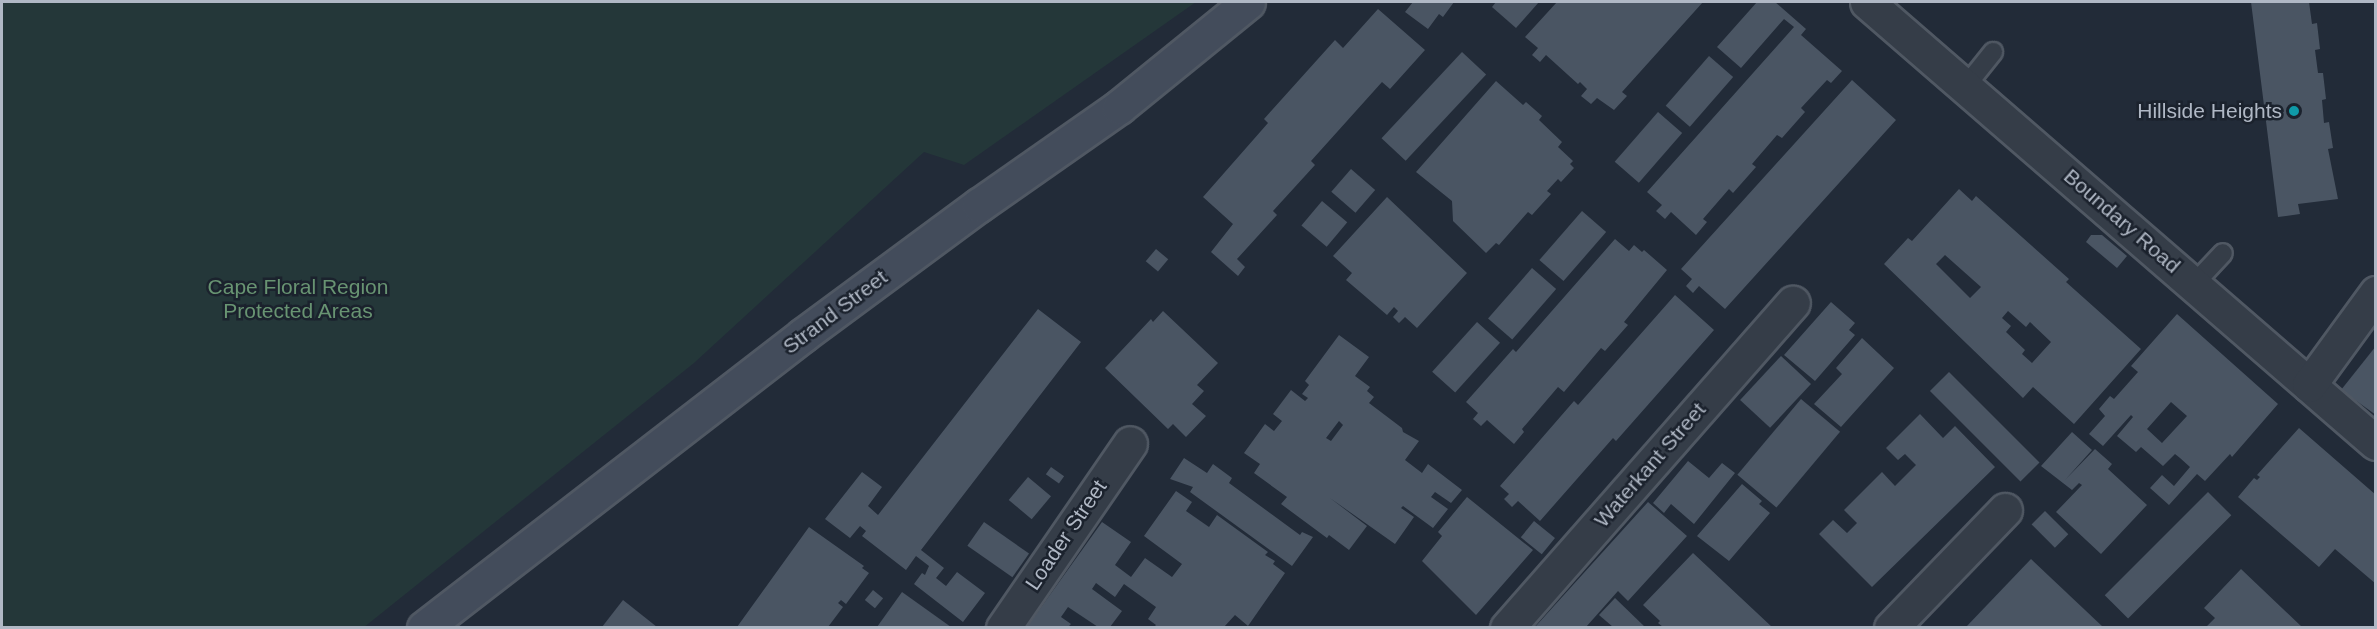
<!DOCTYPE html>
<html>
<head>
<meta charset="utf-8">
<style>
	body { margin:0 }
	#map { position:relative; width:2377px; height:629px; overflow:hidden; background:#222b38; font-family:Helvetica,sans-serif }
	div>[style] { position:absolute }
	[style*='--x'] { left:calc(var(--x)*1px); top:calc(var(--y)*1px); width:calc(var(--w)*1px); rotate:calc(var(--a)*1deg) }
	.green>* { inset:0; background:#243739 }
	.building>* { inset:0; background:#4a5563; transform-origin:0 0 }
	.roads { filter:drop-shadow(2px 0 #505863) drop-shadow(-2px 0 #505863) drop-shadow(0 2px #505863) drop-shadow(0 -2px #505863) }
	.lane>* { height:18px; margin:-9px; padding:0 9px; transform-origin:9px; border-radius:9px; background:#353d48 }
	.street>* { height:33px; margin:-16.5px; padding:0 16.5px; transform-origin:16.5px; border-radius:16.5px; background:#353d48 }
	.secondary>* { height:33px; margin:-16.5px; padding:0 16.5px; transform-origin:16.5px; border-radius:16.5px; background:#434c5b }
	.dots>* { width:16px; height:16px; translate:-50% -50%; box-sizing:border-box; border:3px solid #1b222d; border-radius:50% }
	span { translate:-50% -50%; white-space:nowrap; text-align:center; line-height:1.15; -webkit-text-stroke:5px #1b222d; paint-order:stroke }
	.poi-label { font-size:21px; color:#b0b8c5 }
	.right { translate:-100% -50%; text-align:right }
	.street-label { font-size:21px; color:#b0b8c5 }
	.park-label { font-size:21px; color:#689472 }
	.frame { position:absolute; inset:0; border:3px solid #b0b8c5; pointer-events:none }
</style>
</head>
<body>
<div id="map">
	<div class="green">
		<i style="clip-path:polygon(2px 2px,1196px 2px,964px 165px,924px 152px,694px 363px,363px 628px,2px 627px)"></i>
	</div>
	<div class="building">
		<i style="clip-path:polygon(1413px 2px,1454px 2px,1443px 17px,1439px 14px,1428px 29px,1405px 12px)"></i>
		<i style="clip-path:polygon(1496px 2px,1539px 2px,1516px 28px,1492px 7px)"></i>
		<i style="clip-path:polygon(1557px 2px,1703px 2px,1622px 92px,1627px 96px,1614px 110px,1597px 98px,1591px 104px,1581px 96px,1587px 89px,1580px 82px,1578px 84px,1546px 55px,1540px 62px,1532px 55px,1538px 48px,1525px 37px)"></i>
		<i style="clip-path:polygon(1757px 2px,1775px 2px,1806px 29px,1801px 35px,1842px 71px,1831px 83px,1827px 80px,1801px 108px,1805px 112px,1782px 138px,1777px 135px,1752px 164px,1756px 167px,1733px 193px,1729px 189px,1703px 219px,1707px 222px,1696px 235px,1671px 212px,1665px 219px,1656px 211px,1662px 205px,1647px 192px,1794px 27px,1784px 19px,1741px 68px,1717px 47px)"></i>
		<i style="clip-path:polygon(2251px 2px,2309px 2px,2312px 24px,2317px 23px,2320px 49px,2315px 50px,2318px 73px,2323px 73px,2326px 99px,2322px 100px,2324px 123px,2329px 122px,2333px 148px,2328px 149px,2338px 199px,2298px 204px,2300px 214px,2278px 217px)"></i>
		<i style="clip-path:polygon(1378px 9px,1425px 50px,1390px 89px,1382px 82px,1311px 161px,1315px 165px,1273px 211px,1277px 215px,1237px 259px,1245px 267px,1238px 276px,1211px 252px,1233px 224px,1203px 197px,1268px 123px,1264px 119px,1335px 40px,1343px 48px)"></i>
		<i style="left:1462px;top:52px;width:33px;height:118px;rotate:43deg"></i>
		<i style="left:1709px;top:56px;width:32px;height:66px;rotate:41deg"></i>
		<i style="clip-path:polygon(1852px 80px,1896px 120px,1725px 309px,1699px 286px,1693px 293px,1686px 286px,1692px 279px,1681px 269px)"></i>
		<i style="clip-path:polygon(1496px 81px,1523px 105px,1526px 102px,1542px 116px,1539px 120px,1562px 142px,1558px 147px,1573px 161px,1570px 164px,1574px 168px,1561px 182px,1558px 179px,1547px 191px,1551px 194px,1532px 215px,1528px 212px,1499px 245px,1496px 243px,1486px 253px,1453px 221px,1452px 201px,1416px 172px)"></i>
		<i style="left:1658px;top:112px;width:32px;height:66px;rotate:41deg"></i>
		<i style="left:1351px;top:169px;width:32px;height:30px;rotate:41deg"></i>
		<i style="clip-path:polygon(evenodd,1959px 189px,1972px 201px,1976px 196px,2069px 279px,2066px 282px,2141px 349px,2074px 424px,2033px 387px,2023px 398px,1884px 264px,1908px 238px,1912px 241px,1959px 189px,1945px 255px,1981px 287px,1970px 298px,1936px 264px,1945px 255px,1959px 189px,2008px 311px,2026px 327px,2030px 322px,2051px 342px,2032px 363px,2022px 354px,2025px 350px,2006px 332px,2011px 326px,2002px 318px,2008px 311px)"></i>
		<i style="clip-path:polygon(1387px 197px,1467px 273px,1417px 328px,1405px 317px,1399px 323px,1393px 317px,1398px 311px,1394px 307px,1387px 315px,1346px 280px,1352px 273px,1333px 256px)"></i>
		<i style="left:1322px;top:201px;width:33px;height:32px;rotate:40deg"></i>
		<i style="left:1582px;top:211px;width:32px;height:65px;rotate:41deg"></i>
		<i style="clip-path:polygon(2091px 235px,2102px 235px,2127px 256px,2117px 268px,2086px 242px)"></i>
		<i style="clip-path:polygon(1615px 239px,1629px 251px,1634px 245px,1642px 252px,1644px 250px,1667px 270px,1624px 322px,1628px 325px,1605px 351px,1601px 348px,1564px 392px,1558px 387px,1522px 429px,1524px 432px,1514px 444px,1487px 420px,1481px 426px,1473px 419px,1478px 413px,1466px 402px,1513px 349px,1516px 352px)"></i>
		<i style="left:1156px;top:249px;width:16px;height:16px;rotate:40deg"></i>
		<i style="left:1532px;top:268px;width:32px;height:67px;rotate:41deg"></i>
		<i style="clip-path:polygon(1675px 295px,1714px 330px,1616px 441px,1613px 438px,1540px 521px,1518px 501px,1512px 507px,1504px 499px,1509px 494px,1500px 486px,1574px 401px,1578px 405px)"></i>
		<i style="clip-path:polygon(1831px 302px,1855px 323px,1849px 330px,1855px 335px,1815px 381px,1784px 355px)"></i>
		<i style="clip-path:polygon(1038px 309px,1081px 342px,921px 550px,944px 568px,936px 578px,946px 586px,957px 572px,985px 593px,963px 622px,914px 584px,922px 573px,925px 575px,929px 566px,916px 556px,906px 570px,862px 536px,866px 531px,860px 526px,850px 538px,825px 519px,862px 472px,882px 487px,868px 506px,878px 515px)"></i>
		<i style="clip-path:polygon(1163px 311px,1218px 363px,1197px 385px,1204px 391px,1192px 404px,1206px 416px,1186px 437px,1173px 424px,1168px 429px,1105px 368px,1151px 319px,1153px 322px)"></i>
		<i style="clip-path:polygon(evenodd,2177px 314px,2278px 404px,2232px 457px,2230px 454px,2205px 481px,2197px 474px,2169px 505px,2150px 488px,2162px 475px,2174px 486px,2190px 467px,2180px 458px,2175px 454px,2163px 466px,2141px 447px,2136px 452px,2117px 436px,2133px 417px,2131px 415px,2103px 446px,2089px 434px,2105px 416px,2099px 409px,2110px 396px,2114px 399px,2138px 372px,2131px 366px,2177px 314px,2171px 402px,2187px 416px,2162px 443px,2147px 429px,2171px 402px)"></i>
		<i style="left:1477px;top:322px;width:31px;height:67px;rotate:42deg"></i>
		<i style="clip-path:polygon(evenodd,1339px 335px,1369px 357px,1355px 376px,1370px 387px,1367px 391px,1374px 397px,1369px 403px,1402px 428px,1403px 432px,1419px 441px,1405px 460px,1422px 473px,1428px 464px,1462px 490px,1451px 503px,1435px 492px,1431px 497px,1448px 509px,1433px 528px,1403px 506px,1401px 508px,1414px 517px,1395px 544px,1330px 498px,1367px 526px,1349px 550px,1329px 535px,1327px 538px,1281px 504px,1287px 497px,1254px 473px,1260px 464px,1244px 453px,1265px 424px,1274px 431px,1282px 421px,1273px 414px,1291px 390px,1305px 401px,1308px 398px,1302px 394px,1309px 385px,1305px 381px,1339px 335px,1339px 421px,1343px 425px,1331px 441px,1326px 438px,1339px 421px)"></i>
		<i style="clip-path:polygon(1862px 338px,1894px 368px,1841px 427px,1814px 404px,1842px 374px,1836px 368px)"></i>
		<i style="clip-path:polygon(2376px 346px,2376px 415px,2341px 390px)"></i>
		<i style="left:1781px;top:356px;width:41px;height:60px;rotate:43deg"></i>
		<i style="left:1949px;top:372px;width:128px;height:27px;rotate:45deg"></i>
		<i style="left:1801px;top:399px;width:51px;height:99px;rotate:40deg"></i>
		<i style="clip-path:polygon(1920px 414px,1943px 438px,1955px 426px,1995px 467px,1872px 587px,1819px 534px,1833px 520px,1847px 533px,1857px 523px,1844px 510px,1882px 472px,1895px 486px,1916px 465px,1905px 454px,1898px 460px,1886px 448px)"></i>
		<i style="clip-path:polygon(2299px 428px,2376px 495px,2376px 584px,2335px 549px,2319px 567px,2238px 497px,2254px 478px,2257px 480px,2260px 477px,2257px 475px)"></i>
		<i style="clip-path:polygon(2072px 432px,2092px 450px,2065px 480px,2095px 449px,2112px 464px,2108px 469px,2147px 505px,2101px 554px,2056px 512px,2082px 485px,2079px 483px,2072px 490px,2041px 466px)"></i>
		<i style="clip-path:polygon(1184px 458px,1207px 473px,1213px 464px,1232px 478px,1229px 483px,1300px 535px,1302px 532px,1313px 537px,1292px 566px,1190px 492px,1193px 487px,1170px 479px)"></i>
		<i style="clip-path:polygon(1688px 461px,1709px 478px,1722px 463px,1735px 473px,1694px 524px,1671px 504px,1664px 513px,1653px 503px)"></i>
		<i style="left:1051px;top:467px;width:16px;height:9px;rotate:35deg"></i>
		<i style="left:1028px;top:477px;width:30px;height:30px;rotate:40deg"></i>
		<i style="clip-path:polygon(1742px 484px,1762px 501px,1759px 504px,1770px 513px,1729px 561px,1697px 536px)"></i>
		<i style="clip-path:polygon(1176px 491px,1192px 502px,1186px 511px,1209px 527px,1217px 515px,1268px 552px,1265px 555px,1275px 561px,1273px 564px,1285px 573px,1248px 626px,1235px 615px,1224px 627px,1154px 627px,1156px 625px,1148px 619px,1156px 607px,1124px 584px,1115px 597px,1096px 583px,1092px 589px,1122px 611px,1110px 627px,1098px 627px,1068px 607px,1061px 617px,1071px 624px,1068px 627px,1027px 627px,1102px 522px,1131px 542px,1115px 565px,1131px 577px,1145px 558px,1172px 577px,1182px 564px,1144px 536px)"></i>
		<i style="left:2208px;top:492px;width:33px;height:146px;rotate:45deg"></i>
		<i style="clip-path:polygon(1467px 497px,1533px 550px,1476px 615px,1422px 561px,1442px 536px,1438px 532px)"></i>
		<i style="clip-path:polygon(1648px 502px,1687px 536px,1659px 567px,1628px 601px,1618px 591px,1586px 627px,1535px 627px)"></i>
		<i style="left:2045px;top:511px;width:33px;height:19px;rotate:45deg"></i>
		<i style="left:1534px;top:521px;width:27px;height:21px;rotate:39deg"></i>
		<i style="left:984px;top:522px;width:55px;height:29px;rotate:35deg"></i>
		<i style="clip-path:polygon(809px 527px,864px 566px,862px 568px,869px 573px,846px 604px,841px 600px,838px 603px,843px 607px,828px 627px,737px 627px)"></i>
		<i style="clip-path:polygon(1693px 553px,1772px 627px,1663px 627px,1658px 623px,1660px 621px,1643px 605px)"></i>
		<i style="clip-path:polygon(2031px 559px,2103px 627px,1966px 627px)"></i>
		<i style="clip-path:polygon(2241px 569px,2302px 627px,2206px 627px,2215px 618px,2204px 608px)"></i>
		<i style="left:873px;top:590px;width:13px;height:13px;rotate:39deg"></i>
		<i style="clip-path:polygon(902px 592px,951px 627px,877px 627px)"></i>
		<i style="clip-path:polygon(1615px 598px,1645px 627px,1613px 627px,1599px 615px)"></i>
		<i style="clip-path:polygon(623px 600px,657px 627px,602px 627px)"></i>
	</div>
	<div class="roads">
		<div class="lane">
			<i style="--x:1965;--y:87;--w:45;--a:-51.3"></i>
			<i style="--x:2194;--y:284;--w:42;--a:-46.9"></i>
		</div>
		<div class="street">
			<i style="--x:1867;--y:2;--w:673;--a:40.91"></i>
			<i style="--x:2309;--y:385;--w:114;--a:-53.9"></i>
			<i style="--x:1003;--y:628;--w:224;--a:-55.5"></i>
			<i style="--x:1507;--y:628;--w:433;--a:-48.7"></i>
			<i style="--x:1891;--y:628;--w:164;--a:-46"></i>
		</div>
		<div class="secondary">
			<i style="--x:424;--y:628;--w:479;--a:-37.7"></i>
			<i style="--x:803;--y:335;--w:219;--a:-36.5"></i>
			<i style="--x:979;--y:205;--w:171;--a:-35"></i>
			<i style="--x:1119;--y:107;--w:166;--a:-39.1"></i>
		</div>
	</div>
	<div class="dots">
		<i style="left:2294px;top:111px;background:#0f9aa8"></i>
	</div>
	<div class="poi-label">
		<span class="right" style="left:2282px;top:111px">Hillside Heights</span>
	</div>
	<div class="street-label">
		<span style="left:2122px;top:221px;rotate:41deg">Boundary Road</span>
		<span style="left:835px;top:312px;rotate:-37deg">Strand Street</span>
		<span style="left:1650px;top:465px;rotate:-49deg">Waterkant Street</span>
		<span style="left:1066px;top:535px;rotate:-56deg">Loader Street</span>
	</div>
	<div class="park-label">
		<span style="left:298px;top:299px">Cape Floral Region<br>Protected Areas</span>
	</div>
	<div class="frame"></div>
</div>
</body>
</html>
